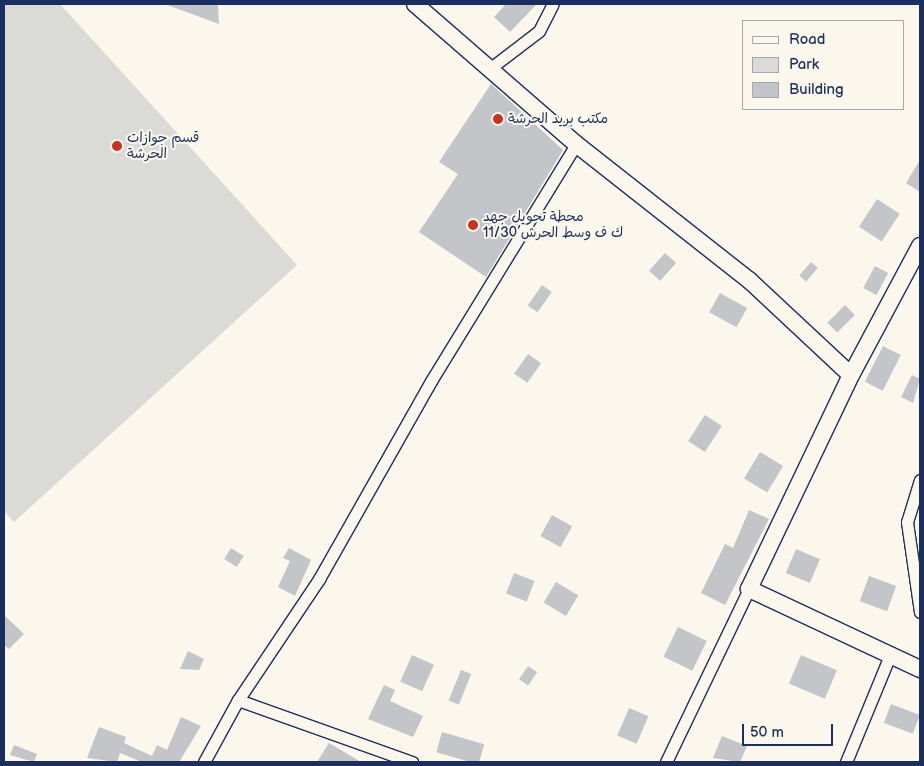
<!DOCTYPE html>
<html>
<head>
<meta charset="utf-8">
<style>
	body { margin:0 }
	#map { position:relative; width:924px; height:766px; overflow:hidden; background:#fbf7ec; font-family:"Balsamiq Sans","Playpen Sans Arabic",sans-serif }
	div>[style] { position:absolute }
	[style*='--x'] { left:calc(var(--x)*1px); top:calc(var(--y)*1px); width:calc(var(--w)*1px); rotate:calc(var(--a)*1deg) }
	.green>* { inset:0; background:#dadad7 }
	.building>* { inset:0; background:#c3c5c9; transform-origin:0 0 }
	.roads { filter:drop-shadow(1px 0 #1b2f5e) drop-shadow(-1px 0 #1b2f5e) drop-shadow(0 1px #1b2f5e) drop-shadow(0 -1px #1b2f5e) }
	.street>* { height:11px; margin:-5.5px; padding:0 5.5px; transform-origin:5.5px; border-radius:5.5px; background:#fbf7ec }
	.secondary>* { height:16px; margin:-8px; padding:0 8px; transform-origin:8px; border-radius:8px; background:#fbf7ec }
	.dots>* { width:14px; height:14px; translate:-50% -50%; box-sizing:border-box; border:2px solid #fbf7ec; border-radius:50% }
	span { translate:-50% -50%; white-space:nowrap; text-align:center; line-height:1.15; -webkit-text-stroke:4px #fbf7ec; paint-order:stroke }
	.poi-label { font-size:14px; color:#1b2f5e }
	.left { translate:0 -50%; text-align:left }
	.frame { position:absolute; inset:0; border:5px solid #1b2f5e; pointer-events:none }
	.legend { position:absolute; left:742px; top:20px; width:162px; height:90px; box-sizing:border-box; background:#fbf7ec; border:1px solid #a1a7b3; margin:0; padding:6px 9px; list-style:none; font-size:15px; color:#1b2f5e }
	.legend li { display:flex; align-items:center; gap:10px; height:25px }
	.legend b { width:25px; border:1px solid #a1a7b3 }
	.scale { position:absolute; left:742px; top:724px; width:91px; height:22px; box-sizing:border-box; border:2px solid #1b2f5e; border-top:0; padding-left:6px; font-size:15px; line-height:18px; white-space:nowrap; color:#1b2f5e; -webkit-text-stroke:4px #fbf7ec; paint-order:stroke }
</style>
</head>
<body>
<div id="map">
	<div class="green">
		<i style="clip-path:polygon(4px 4px,60px 4px,297px 265px,14px 522px,4px 511px)"></i>
	</div>
	<div class="building">
		<i style="clip-path:polygon(168px 4px,218px 4px,219px 24px,167px 5px)"></i>
		<i style="clip-path:polygon(506px 4px,537px 4px,510px 32px,494px 17px)"></i>
		<i style="clip-path:polygon(491px 84px,563px 150px,486px 277px,419px 232px,458px 174px,439px 162px)"></i>
		<i style="clip-path:polygon(920px 160px,920px 192px,906px 183px)"></i>
		<i style="left:877px;top:199px;width:27px;height:33px;rotate:33deg"></i>
		<i style="left:665px;top:253px;width:15px;height:24px;rotate:42deg"></i>
		<i style="left:811px;top:262px;width:9px;height:18px;rotate:41deg"></i>
		<i style="left:875px;top:266px;width:15px;height:25px;rotate:28deg"></i>
		<i style="left:542px;top:285px;width:12px;height:25px;rotate:35deg"></i>
		<i style="left:720px;top:293px;width:31px;height:22px;rotate:29deg"></i>
		<i style="left:845px;top:305px;width:14px;height:25px;rotate:45deg"></i>
		<i style="left:883px;top:346px;width:20px;height:40px;rotate:27deg"></i>
		<i style="left:528px;top:354px;width:16px;height:24px;rotate:35deg"></i>
		<i style="clip-path:polygon(912px 375px,920px 379px,913px 403px,901px 397px)"></i>
		<i style="left:705px;top:415px;width:20px;height:31px;rotate:33deg"></i>
		<i style="left:760px;top:452px;width:27px;height:31px;rotate:31deg"></i>
		<i style="clip-path:polygon(749px 510px,769px 519px,725px 605px,701px 593px,725px 544px,733px 548px)"></i>
		<i style="left:552px;top:515px;width:23px;height:24px;rotate:29deg"></i>
		<i style="left:231px;top:548px;width:15px;height:13px;rotate:32deg"></i>
		<i style="clip-path:polygon(289px 548px,311px 560px,295px 596px,278px 587px,290px 561px,283px 558px)"></i>
		<i style="left:796px;top:549px;width:26px;height:26px;rotate:23deg"></i>
		<i style="left:514px;top:573px;width:22px;height:22px;rotate:21deg"></i>
		<i style="left:869px;top:576px;width:29px;height:27px;rotate:20deg"></i>
		<i style="left:556px;top:582px;width:26px;height:24px;rotate:31deg"></i>
		<i style="clip-path:polygon(4px 615px,24px 634px,9px 649px,4px 645px)"></i>
		<i style="left:678px;top:627px;width:32px;height:33px;rotate:26deg"></i>
		<i style="clip-path:polygon(188px 651px,204px 659px,199px 670px,180px 669px)"></i>
		<i style="left:412px;top:655px;width:24px;height:29px;rotate:24deg"></i>
		<i style="left:801px;top:655px;width:39px;height:31px;rotate:23deg"></i>
		<i style="left:528px;top:666px;width:11px;height:16px;rotate:34deg"></i>
		<i style="left:461px;top:670px;width:11px;height:33px;rotate:22deg"></i>
		<i style="clip-path:polygon(384px 685px,395px 690px,390px 701px,423px 716px,413px 737px,368px 719px)"></i>
		<i style="left:891px;top:704px;width:31px;height:20px;rotate:21deg"></i>
		<i style="left:629px;top:708px;width:21px;height:30px;rotate:23deg"></i>
		<i style="clip-path:polygon(181px 717px,201px 726px,179px 762px,142px 762px,120px 753px,117px 762px,87px 758px,99px 727px,126px 737px,124px 743px,152px 756px,157px 745px,167px 750px)"></i>
		<i style="left:442px;top:732px;width:44px;height:21px;rotate:16deg"></i>
		<i style="clip-path:polygon(722px 736px,747px 746px,740px 762px,713px 758px)"></i>
		<i style="clip-path:polygon(329px 743px,361px 762px,317px 762px)"></i>
		<i style="clip-path:polygon(14px 745px,37px 754px,34px 762px,10px 755px)"></i>
	</div>
	<div class="roads">
		<div class="street">
			<i style="--x:488;--y:70;--w:64;--a:-37.4"></i>
			<i style="--x:539;--y:31;--w:30;--a:-63"></i>
			<i style="--x:920;--y:480;--w:44;--a:107.2"></i>
			<i style="--x:907;--y:522;--w:91;--a:81.8"></i>
			<i style="--x:238;--y:700;--w:185;--a:19.6"></i>
			<i style="--x:204;--y:762;--w:71;--a:-61.3"></i>
			<i style="--x:238;--y:700;--w:146;--a:-56.2"></i>
			<i style="--x:319;--y:579;--w:227;--a:-60.5"></i>
			<i style="--x:431;--y:381;--w:278;--a:-58.5"></i>
			<i style="--x:666;--y:762;--w:192;--a:-64.4"></i>
			<i style="--x:846;--y:762;--w:116;--a:-67.6"></i>
		</div>
		<div class="secondary">
			<i style="--x:415;--y:4;--w:213;--a:41"></i>
			<i style="--x:576;--y:144;--w:220;--a:38.2"></i>
			<i style="--x:749;--y:280;--w:139;--a:43"></i>
			<i style="--x:920;--y:246;--w:146;--a:118.1"></i>
			<i style="--x:851;--y:375;--w:237;--a:115.5"></i>
			<i style="--x:749;--y:589;--w:189;--a:25.1"></i>
		</div>
	</div>
	<div class="dots">
		<i style="left:498px;top:119px;background:#c8321e"></i>
		<i style="left:117px;top:146px;background:#c8321e"></i>
		<i style="left:473px;top:225px;background:#c8321e"></i>
	</div>
	<div class="poi-label">
		<span class="left" style="left:508px;top:119px">مكتب بريد الحرشة</span>
		<span class="left" style="left:127px;top:146px">قسم جوازات<br>الحرشة</span>
		<span class="left" style="left:483px;top:225px">محطة تحويل جهد<br>11/30 ك ف وسط الحرش</span>
	</div>
	<div class="frame"></div>
	<ul class="legend">
	<li><b style="height:6px;background:#fbf7ec"></b>Road</li>
	<li><b style="height:14px;background:#dadad7"></b>Park</li>
	<li><b style="height:14px;background:#c3c5c9"></b>Building</li>
	</ul>
	<div class="scale">50 m</div>
</div>
</body>
</html>
